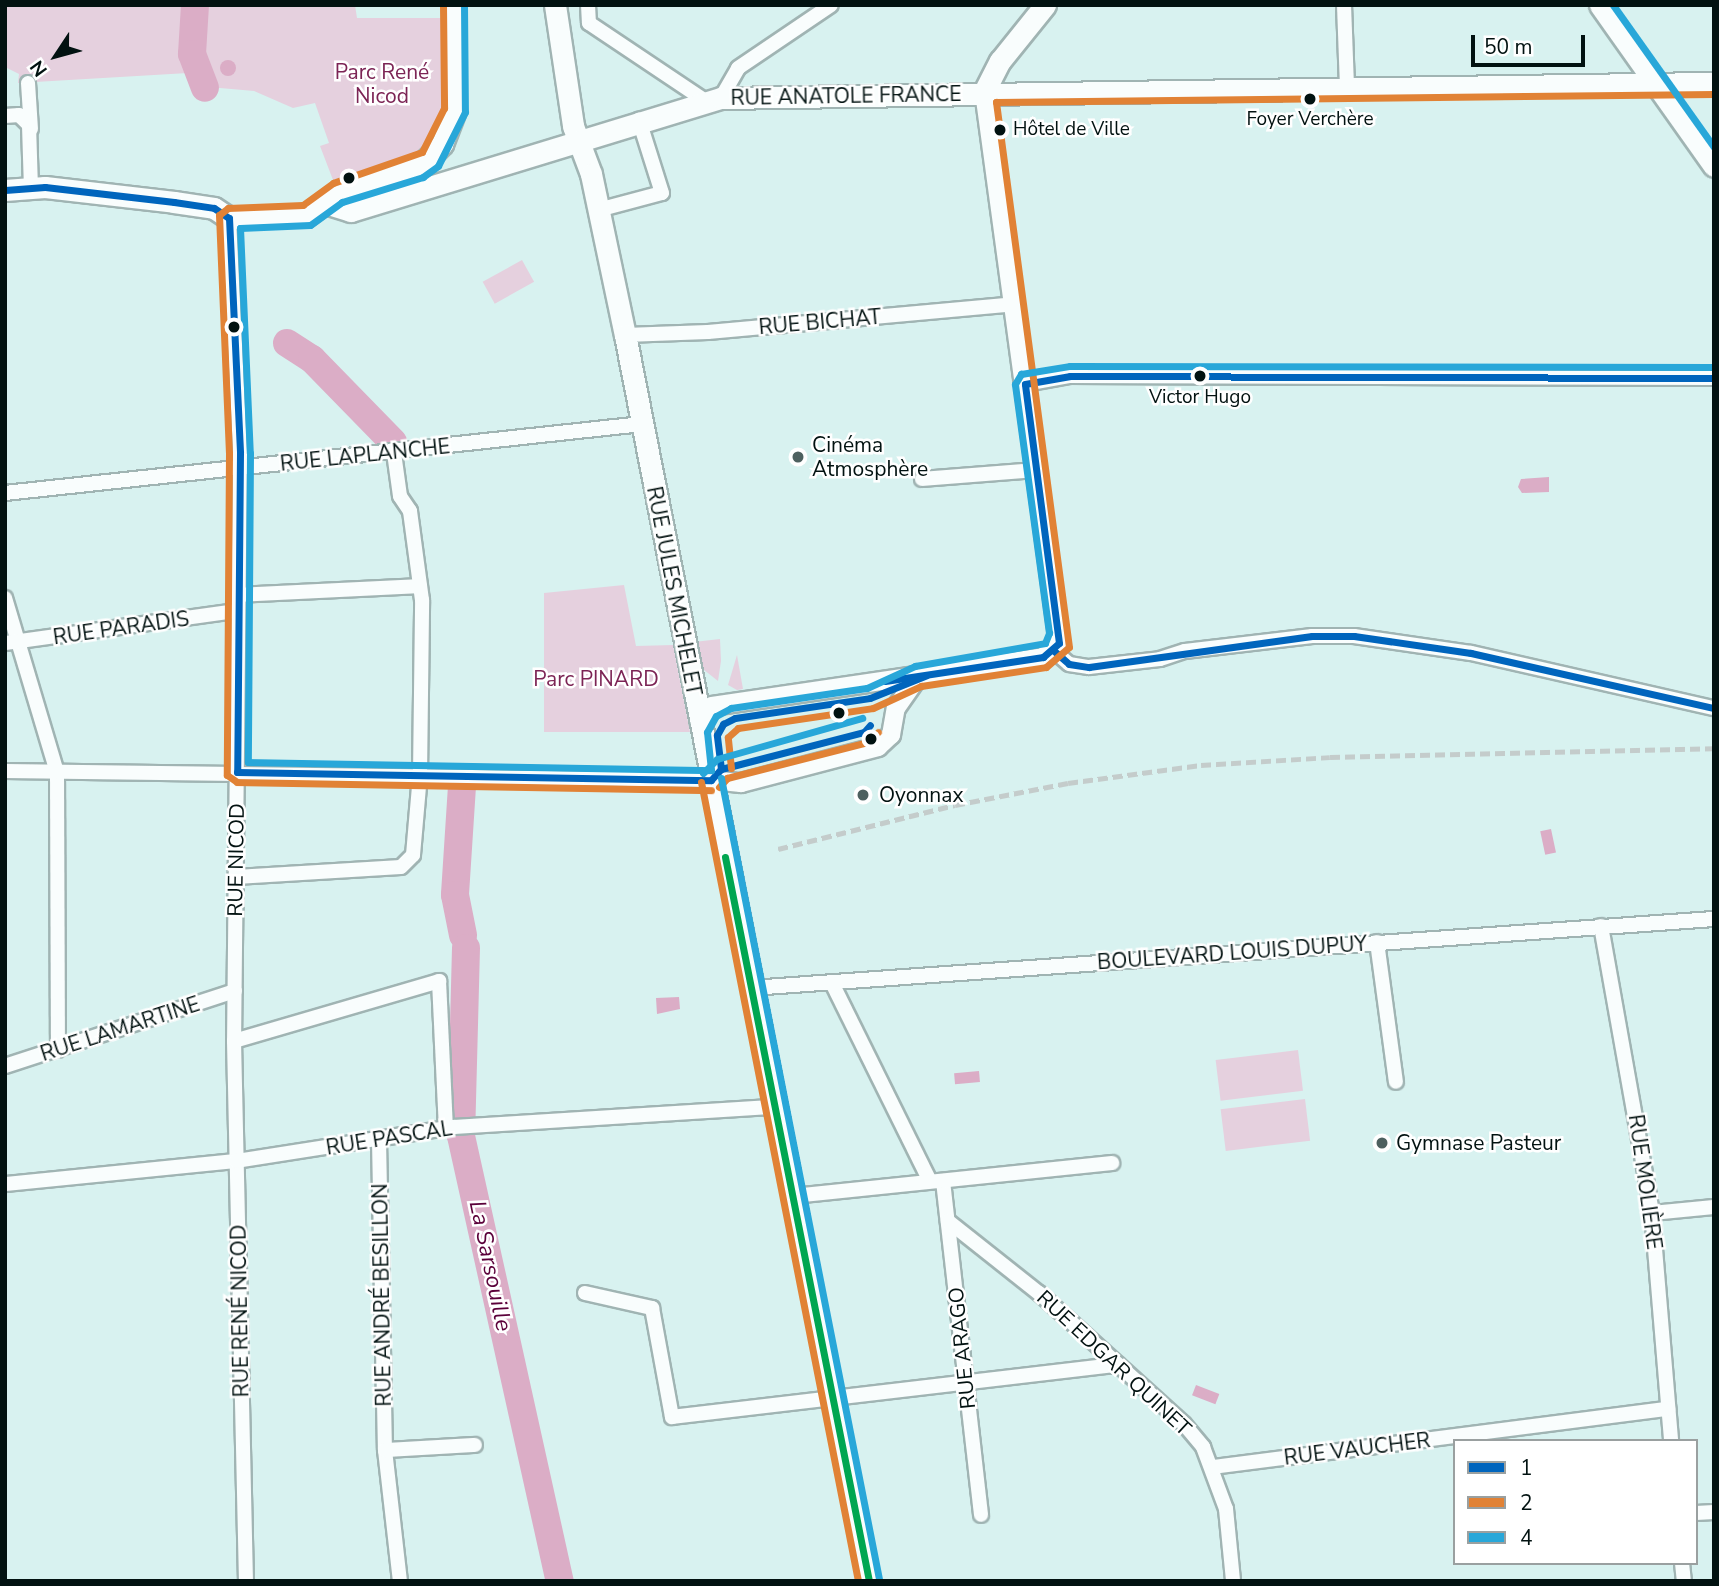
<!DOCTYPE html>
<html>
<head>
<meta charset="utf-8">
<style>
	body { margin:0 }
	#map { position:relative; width:1719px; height:1586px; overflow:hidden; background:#d8f2f0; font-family:"Nunito Sans",sans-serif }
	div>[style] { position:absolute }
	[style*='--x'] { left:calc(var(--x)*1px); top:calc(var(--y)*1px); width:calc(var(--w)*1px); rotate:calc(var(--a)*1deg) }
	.green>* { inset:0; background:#e5d0de; transform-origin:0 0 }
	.water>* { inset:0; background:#dbadc6; transform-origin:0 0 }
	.round { border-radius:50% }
	.river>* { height:28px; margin:-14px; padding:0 14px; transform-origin:14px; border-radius:14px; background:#dbadc6 }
	.roads { filter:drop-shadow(2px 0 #a0b4b3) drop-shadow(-2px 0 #a0b4b3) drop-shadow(0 2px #a0b4b3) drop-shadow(0 -2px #a0b4b3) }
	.minor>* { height:14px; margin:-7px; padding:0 7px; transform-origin:7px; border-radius:7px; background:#f9fdfd }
	.tertiary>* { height:18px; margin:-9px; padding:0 9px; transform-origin:9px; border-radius:9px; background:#f9fdfd }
	.secondary>* { height:21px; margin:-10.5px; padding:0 10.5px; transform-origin:10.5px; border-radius:10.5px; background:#f9fdfd }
	.rail>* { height:4.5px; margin-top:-2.25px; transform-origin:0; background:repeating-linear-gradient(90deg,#c4cccb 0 10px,transparent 0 15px) }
	.bus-1>* { height:7px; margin:-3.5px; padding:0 3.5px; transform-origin:3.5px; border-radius:3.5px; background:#0065bd }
	.bus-2>* { height:7px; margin:-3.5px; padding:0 3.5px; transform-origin:3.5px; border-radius:3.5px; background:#e18235 }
	.bus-3>* { height:7px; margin:-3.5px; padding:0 3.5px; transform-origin:3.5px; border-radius:3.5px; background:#28a7d9 }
	.bus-4>* { height:7px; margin:-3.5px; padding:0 3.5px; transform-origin:3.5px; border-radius:3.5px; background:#00a651 }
	.dots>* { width:19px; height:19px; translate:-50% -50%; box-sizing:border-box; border:4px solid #fff; border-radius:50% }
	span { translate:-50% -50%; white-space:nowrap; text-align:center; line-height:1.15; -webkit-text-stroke:5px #fff; paint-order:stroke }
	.bus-label { font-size:19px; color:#021211 }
	.left { translate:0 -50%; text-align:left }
	.park-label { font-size:21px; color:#7c2455 }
	.street-label { font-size:21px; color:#021211 }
	.poi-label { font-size:21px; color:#021211 }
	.water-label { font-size:23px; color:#5b003a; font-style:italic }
	.frame { position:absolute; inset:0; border:7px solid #021211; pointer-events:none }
	.legend { position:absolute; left:1453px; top:1439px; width:245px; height:126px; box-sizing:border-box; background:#fff; border:2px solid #9aa0a0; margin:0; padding:9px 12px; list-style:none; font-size:21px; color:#021211 }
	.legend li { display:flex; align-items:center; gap:14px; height:35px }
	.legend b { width:35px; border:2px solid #9aa0a0 }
	.north { position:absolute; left:21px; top:21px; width:70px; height:70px; -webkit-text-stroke:5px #fff; paint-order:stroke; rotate:234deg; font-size:19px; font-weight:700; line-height:28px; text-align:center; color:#021211 }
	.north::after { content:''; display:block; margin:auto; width:24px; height:32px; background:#021211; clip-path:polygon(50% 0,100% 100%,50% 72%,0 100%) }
	.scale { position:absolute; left:1471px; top:35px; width:114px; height:32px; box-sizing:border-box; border:4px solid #021211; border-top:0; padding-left:9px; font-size:21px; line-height:24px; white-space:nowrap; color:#021211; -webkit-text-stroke:5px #fff; paint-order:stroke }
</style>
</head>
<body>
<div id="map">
	<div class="green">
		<i style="clip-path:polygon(5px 5px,355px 5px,357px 18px,450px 18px,449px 100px,422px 154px,333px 180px,320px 146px,329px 143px,315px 103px,293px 108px,254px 91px,197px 86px,188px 73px,18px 83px,19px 74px,5px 67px)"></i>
		<i style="left:522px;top:260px;width:25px;height:45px;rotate:61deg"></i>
		<i style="clip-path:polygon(624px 585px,636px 646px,673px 645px,690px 732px,544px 732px,544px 593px)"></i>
		<i style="clip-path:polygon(720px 639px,721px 661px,718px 681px,699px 666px,694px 642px)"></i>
		<i style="clip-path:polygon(737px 655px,743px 689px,737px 690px,728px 685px)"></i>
		<i style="left:1298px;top:1050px;width:41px;height:83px;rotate:83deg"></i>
		<i style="left:1305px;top:1099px;width:42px;height:85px;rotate:83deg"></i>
	</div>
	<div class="water">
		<i class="round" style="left:220px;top:60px;width:16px;height:16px"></i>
		<i style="clip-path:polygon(1549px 477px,1549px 492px,1522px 493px,1518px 487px,1521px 479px)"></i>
		<i style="left:1551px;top:829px;width:24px;height:11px;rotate:78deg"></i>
		<i style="clip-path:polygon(679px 997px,680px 1009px,657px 1014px,656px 998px)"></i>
		<i style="left:979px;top:1071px;width:11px;height:25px;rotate:85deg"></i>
		<i style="left:1196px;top:1385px;width:25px;height:11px;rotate:21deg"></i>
	</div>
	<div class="river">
		<i style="--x:195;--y:5;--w:49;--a:93.5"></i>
		<i style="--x:192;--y:54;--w:36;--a:69"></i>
		<i style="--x:287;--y:343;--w:30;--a:33"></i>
		<i style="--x:312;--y:359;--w:116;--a:45.7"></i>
		<i style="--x:462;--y:786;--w:109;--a:93.7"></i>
		<i style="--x:455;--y:895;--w:41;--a:78.7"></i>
		<i style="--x:466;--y:948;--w:188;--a:91.5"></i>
		<i style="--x:461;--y:1136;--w:456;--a:77.5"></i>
	</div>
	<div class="roads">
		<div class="minor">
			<i style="--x:588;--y:5;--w:18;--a:87"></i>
			<i style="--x:589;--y:23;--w:142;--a:33.8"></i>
			<i style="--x:1344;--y:5;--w:83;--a:87.9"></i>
			<i style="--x:28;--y:83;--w:46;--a:86.3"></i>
			<i style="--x:721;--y:98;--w:34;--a:-60"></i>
			<i style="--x:738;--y:68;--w:112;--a:-34.1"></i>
			<i style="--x:5;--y:116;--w:14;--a:-4"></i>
			<i style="--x:19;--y:115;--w:14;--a:45"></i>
			<i style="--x:29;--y:125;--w:64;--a:88.2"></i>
			<i style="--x:598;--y:210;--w:66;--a:-14.9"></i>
			<i style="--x:662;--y:193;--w:77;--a:-107.5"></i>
			<i style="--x:229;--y:218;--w:235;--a:87.3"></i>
			<i style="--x:240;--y:453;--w:588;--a:90.58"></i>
			<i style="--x:234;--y:1041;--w:540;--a:88.73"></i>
			<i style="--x:625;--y:335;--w:83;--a:-2.1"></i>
			<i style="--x:708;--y:332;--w:307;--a:-5.2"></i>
			<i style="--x:1025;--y:384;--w:46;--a:-10.1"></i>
			<i style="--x:1070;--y:376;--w:644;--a:0.18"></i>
			<i style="--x:922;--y:479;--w:114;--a:-4.5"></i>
			<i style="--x:5;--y:493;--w:641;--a:-6.18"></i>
			<i style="--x:238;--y:595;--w:182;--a:-2.8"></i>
			<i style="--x:5;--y:598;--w:182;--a:73.4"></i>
			<i style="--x:57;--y:772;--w:278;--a:89.8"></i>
			<i style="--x:5;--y:643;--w:234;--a:-7.9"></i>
			<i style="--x:1053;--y:650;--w:21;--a:41"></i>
			<i style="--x:1069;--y:664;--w:20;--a:9"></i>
			<i style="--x:1089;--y:667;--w:71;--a:-6.4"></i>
			<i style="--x:1160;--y:659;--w:26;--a:-18"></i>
			<i style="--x:1185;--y:651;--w:128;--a:-6.7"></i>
			<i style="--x:1312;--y:636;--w:42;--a:0"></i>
			<i style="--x:1354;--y:636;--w:118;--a:8.3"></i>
			<i style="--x:1471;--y:653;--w:249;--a:12.8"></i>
			<i style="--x:5;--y:771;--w:706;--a:0.73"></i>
			<i style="--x:236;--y:877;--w:165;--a:-3.5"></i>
			<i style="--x:401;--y:867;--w:17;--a:-45"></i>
			<i style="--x:413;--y:855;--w:80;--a:-85"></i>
			<i style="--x:420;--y:775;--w:175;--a:-89.3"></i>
			<i style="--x:422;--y:600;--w:90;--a:-97.7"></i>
			<i style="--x:410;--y:511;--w:18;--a:-124"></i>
			<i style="--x:400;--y:496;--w:43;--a:-97.9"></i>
			<i style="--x:1601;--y:926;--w:291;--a:79.9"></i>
			<i style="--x:1652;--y:1213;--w:229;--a:85.2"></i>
			<i style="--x:1377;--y:942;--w:141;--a:82.3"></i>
			<i style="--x:832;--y:983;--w:221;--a:63.7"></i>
			<i style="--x:751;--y:988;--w:965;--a:-4.1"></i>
			<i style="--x:234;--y:1041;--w:214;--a:-16.3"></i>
			<i style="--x:439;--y:981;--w:148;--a:87.3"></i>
			<i style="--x:5;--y:1066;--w:242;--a:-18.1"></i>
			<i style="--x:379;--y:1140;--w:310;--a:88.9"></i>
			<i style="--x:385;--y:1450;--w:132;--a:83.5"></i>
			<i style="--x:943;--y:1181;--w:336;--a:83.5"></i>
			<i style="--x:5;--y:1184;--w:232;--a:-5.7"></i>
			<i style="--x:236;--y:1161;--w:220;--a:-8.9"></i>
			<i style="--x:453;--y:1127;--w:323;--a:-3.6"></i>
			<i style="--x:793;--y:1196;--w:321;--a:-5.9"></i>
			<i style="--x:1652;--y:1213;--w:62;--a:-5.5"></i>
			<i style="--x:948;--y:1221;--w:116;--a:38.4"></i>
			<i style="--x:1039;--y:1293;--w:195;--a:42.1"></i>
			<i style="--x:1184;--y:1424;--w:30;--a:50"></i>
			<i style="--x:1203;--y:1447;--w:66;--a:69.6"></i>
			<i style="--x:1226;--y:1509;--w:72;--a:84.4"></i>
			<i style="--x:585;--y:1293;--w:69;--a:12.6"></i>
			<i style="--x:652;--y:1308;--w:111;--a:79.6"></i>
			<i style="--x:672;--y:1417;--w:449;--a:-6.7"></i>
			<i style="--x:385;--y:1450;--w:90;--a:-3.2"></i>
			<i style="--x:1213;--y:1467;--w:459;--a:-7.3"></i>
			<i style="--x:1696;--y:1513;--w:18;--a:-3"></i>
			<i style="--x:1682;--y:1563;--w:18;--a:84"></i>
		</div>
		<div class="tertiary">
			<i style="--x:699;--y:720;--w:19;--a:-47"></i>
			<i style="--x:712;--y:706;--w:335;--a:-8.4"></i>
			<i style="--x:1043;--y:657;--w:21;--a:-41"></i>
			<i style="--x:1059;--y:643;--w:556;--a:-97.75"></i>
			<i style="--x:711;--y:780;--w:30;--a:6"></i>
			<i style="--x:741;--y:783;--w:142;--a:-14.7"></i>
			<i style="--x:878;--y:747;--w:18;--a:-43"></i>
			<i style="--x:891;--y:735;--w:27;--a:-80"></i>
			<i style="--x:896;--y:708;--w:39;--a:-55"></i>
		</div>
		<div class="secondary">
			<i style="--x:555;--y:5;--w:122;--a:81.5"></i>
			<i style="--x:573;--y:126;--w:51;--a:69.4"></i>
			<i style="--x:591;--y:174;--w:165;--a:78.1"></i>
			<i style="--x:625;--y:335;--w:1270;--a:78.92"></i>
			<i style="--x:1600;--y:5;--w:197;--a:54.7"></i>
			<i style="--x:984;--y:92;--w:35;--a:-63"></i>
			<i style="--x:1000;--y:61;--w:72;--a:-51.2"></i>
			<i style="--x:5;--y:190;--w:40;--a:-4.3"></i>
			<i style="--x:45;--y:187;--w:130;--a:6.6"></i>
			<i style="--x:174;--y:202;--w:40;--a:8.5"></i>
			<i style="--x:214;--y:208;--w:18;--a:34"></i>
			<i style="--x:229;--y:218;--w:78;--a:-2.2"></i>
			<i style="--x:307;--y:215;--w:37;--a:-36"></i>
			<i style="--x:337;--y:193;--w:86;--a:-17.6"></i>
			<i style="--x:419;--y:167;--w:33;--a:-45"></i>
			<i style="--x:442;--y:144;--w:36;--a:-69"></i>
			<i style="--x:455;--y:110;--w:105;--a:-91.1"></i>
			<i style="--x:325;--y:203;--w:27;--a:17"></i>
			<i style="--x:351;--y:211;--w:387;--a:-17"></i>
			<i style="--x:721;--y:98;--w:993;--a:-0.87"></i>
		</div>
	</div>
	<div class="rail">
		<i style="--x:778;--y:849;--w:182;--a:-14"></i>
		<i style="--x:955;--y:805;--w:115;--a:-11"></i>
		<i style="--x:1068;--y:783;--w:134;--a:-7.7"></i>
		<i style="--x:1201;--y:765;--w:129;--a:-3.5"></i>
		<i style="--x:1330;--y:757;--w:384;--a:-1.3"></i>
	</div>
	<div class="bus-1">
		<i style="--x:5;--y:190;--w:40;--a:-4.3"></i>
		<i style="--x:45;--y:187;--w:130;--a:6.6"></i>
		<i style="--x:174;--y:202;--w:40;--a:8.5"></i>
		<i style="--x:214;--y:208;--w:18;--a:34"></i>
		<i style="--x:229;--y:218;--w:235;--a:87.3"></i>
		<i style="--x:240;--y:453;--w:319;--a:90.5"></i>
		<i style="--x:1053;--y:650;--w:21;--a:41"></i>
		<i style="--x:1069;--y:664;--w:20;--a:9"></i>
		<i style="--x:1089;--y:667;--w:225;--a:-7.9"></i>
		<i style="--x:1312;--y:636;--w:42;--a:0"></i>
		<i style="--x:1354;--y:636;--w:118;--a:8.3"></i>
		<i style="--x:1471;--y:653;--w:249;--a:12.8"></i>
		<i style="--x:885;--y:681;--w:160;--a:-8.6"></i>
		<i style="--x:1043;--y:657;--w:21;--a:-41"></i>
		<i style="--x:1059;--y:643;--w:261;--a:-97.5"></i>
		<i style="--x:1025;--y:384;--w:46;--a:-10.1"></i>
		<i style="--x:1070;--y:376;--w:644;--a:0.18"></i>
		<i style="--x:721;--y:769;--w:34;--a:-97"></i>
		<i style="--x:717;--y:735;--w:13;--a:-61"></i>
		<i style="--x:723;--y:724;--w:13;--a:-27"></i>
		<i style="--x:735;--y:718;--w:136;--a:-8.4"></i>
		<i style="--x:870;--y:698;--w:61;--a:-22"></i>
		<i style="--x:237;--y:772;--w:474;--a:1"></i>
		<i style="--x:711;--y:780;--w:15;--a:-48"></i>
		<i style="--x:721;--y:769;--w:148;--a:-14.5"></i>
		<i style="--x:864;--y:732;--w:9;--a:-49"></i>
	</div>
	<div class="bus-2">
		<i style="--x:443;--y:5;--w:103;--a:89.4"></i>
		<i style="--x:444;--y:108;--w:49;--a:116.6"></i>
		<i style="--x:422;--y:152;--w:94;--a:160.8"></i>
		<i style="--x:333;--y:183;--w:37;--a:144"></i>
		<i style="--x:303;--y:205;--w:75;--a:177.7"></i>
		<i style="--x:228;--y:208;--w:11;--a:142"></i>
		<i style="--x:219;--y:215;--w:238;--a:87.6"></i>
		<i style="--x:229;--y:453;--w:322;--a:90.4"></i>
		<i style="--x:227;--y:775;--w:12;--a:35"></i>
		<i style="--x:237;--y:782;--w:474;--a:1"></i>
		<i style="--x:731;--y:768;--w:31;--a:-96"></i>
		<i style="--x:728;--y:737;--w:13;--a:-42"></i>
		<i style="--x:738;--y:728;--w:136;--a:-8.4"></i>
		<i style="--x:873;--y:708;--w:53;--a:-24.6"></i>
		<i style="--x:921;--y:686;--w:126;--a:-8.6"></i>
		<i style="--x:1046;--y:667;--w:30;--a:-41"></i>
		<i style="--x:1069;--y:647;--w:550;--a:-97.63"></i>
		<i style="--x:996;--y:102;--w:718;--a:-0.64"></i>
		<i style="--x:701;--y:782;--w:814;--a:78.88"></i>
		<i style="--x:719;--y:787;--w:12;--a:-48"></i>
		<i style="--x:727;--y:778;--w:146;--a:-14.3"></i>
		<i style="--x:868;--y:742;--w:14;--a:-45"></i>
	</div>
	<div class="bus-3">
		<i style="--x:464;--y:5;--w:107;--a:89.5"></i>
		<i style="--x:465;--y:112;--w:60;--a:116.6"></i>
		<i style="--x:438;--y:166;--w:19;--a:144"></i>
		<i style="--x:423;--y:177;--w:85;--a:162.8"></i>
		<i style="--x:342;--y:202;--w:39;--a:144"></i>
		<i style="--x:310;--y:225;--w:70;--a:177.5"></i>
		<i style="--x:240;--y:228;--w:225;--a:87.5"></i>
		<i style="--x:250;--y:453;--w:309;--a:90.4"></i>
		<i style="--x:248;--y:762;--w:463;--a:1"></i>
		<i style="--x:1613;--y:5;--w:174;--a:54.6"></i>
		<i style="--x:711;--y:770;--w:38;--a:-96"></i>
		<i style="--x:707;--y:732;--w:18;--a:-61"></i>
		<i style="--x:716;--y:716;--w:17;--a:-28"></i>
		<i style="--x:731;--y:708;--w:137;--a:-8.4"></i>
		<i style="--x:867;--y:688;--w:53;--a:-24.6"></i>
		<i style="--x:915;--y:666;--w:132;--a:-10"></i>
		<i style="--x:1045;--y:643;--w:11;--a:-68"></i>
		<i style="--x:1049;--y:633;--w:251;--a:-97.8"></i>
		<i style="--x:1015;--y:384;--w:12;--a:-59"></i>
		<i style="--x:1021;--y:374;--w:50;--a:-9.3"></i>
		<i style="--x:1070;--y:366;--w:644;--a:0.09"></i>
		<i style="--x:703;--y:773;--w:20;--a:-45"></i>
		<i style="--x:717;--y:759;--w:151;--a:-15.8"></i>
		<i style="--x:721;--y:778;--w:816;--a:78.84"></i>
	</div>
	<div class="bus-4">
		<i style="--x:725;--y:857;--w:738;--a:78.75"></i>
	</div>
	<div class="dots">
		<i style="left:1310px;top:99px;background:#021211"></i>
		<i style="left:1000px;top:130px;background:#021211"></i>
		<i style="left:349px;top:178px;background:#021211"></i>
		<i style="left:234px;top:327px;background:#021211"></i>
		<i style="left:1200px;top:376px;background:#021211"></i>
		<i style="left:798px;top:457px;background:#4d605f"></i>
		<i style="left:839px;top:713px;background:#021211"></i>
		<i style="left:871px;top:739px;background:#021211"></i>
		<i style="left:863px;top:795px;background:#4d605f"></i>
		<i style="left:1382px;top:1143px;background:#4d605f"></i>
	</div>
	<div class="bus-label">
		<span style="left:1310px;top:120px">Foyer Verchère</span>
		<span class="left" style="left:1013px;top:130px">Hôtel de Ville</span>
		<span style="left:1200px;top:398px">Victor Hugo</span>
	</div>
	<div class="park-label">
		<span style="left:382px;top:84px">Parc René<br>Nicod</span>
		<span style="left:596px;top:679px">Parc PINARD</span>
	</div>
	<div class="street-label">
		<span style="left:846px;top:96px;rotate:-1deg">RUE ANATOLE FRANCE</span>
		<span style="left:820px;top:322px;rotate:-5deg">RUE BICHAT</span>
		<span style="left:365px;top:455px;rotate:-6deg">RUE LAPLANCHE</span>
		<span style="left:674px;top:591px;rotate:79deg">RUE JULES MICHELET</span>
		<span style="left:121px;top:628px;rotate:-8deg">RUE PARADIS</span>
		<span style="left:236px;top:860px;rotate:-89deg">RUE NICOD</span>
		<span style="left:1232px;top:953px;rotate:-4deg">BOULEVARD LOUIS DUPUY</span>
		<span style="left:120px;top:1029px;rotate:-18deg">RUE LAMARTINE</span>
		<span style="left:389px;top:1138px;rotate:-9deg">RUE PASCAL</span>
		<span style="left:1645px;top:1182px;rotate:82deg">RUE MOLIÈRE</span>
		<span style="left:382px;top:1295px;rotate:-91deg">RUE ANDRÉ BESILLON</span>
		<span style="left:240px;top:1311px;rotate:-91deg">RUE RENÉ NICOD</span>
		<span style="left:962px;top:1348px;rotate:-96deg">RUE ARAGO</span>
		<span style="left:1114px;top:1363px;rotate:43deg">RUE EDGAR QUINET</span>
		<span style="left:1357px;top:1449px;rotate:-7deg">RUE VAUCHER</span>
	</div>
	<div class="poi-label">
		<span class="left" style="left:812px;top:457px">Cinéma<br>Atmosphère</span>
		<span class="left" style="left:879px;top:795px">Oyonnax</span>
		<span class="left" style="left:1396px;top:1143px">Gymnase Pasteur</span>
	</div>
	<div class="water-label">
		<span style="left:490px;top:1266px;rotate:78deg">La Sarsouille</span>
	</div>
	<div class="frame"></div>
	<ul class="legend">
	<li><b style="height:9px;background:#0065bd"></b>1</li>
	<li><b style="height:9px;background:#e18235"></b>2</li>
	<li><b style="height:9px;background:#28a7d9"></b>4</li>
	</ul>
	<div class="north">N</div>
	<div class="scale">50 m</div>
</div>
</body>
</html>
